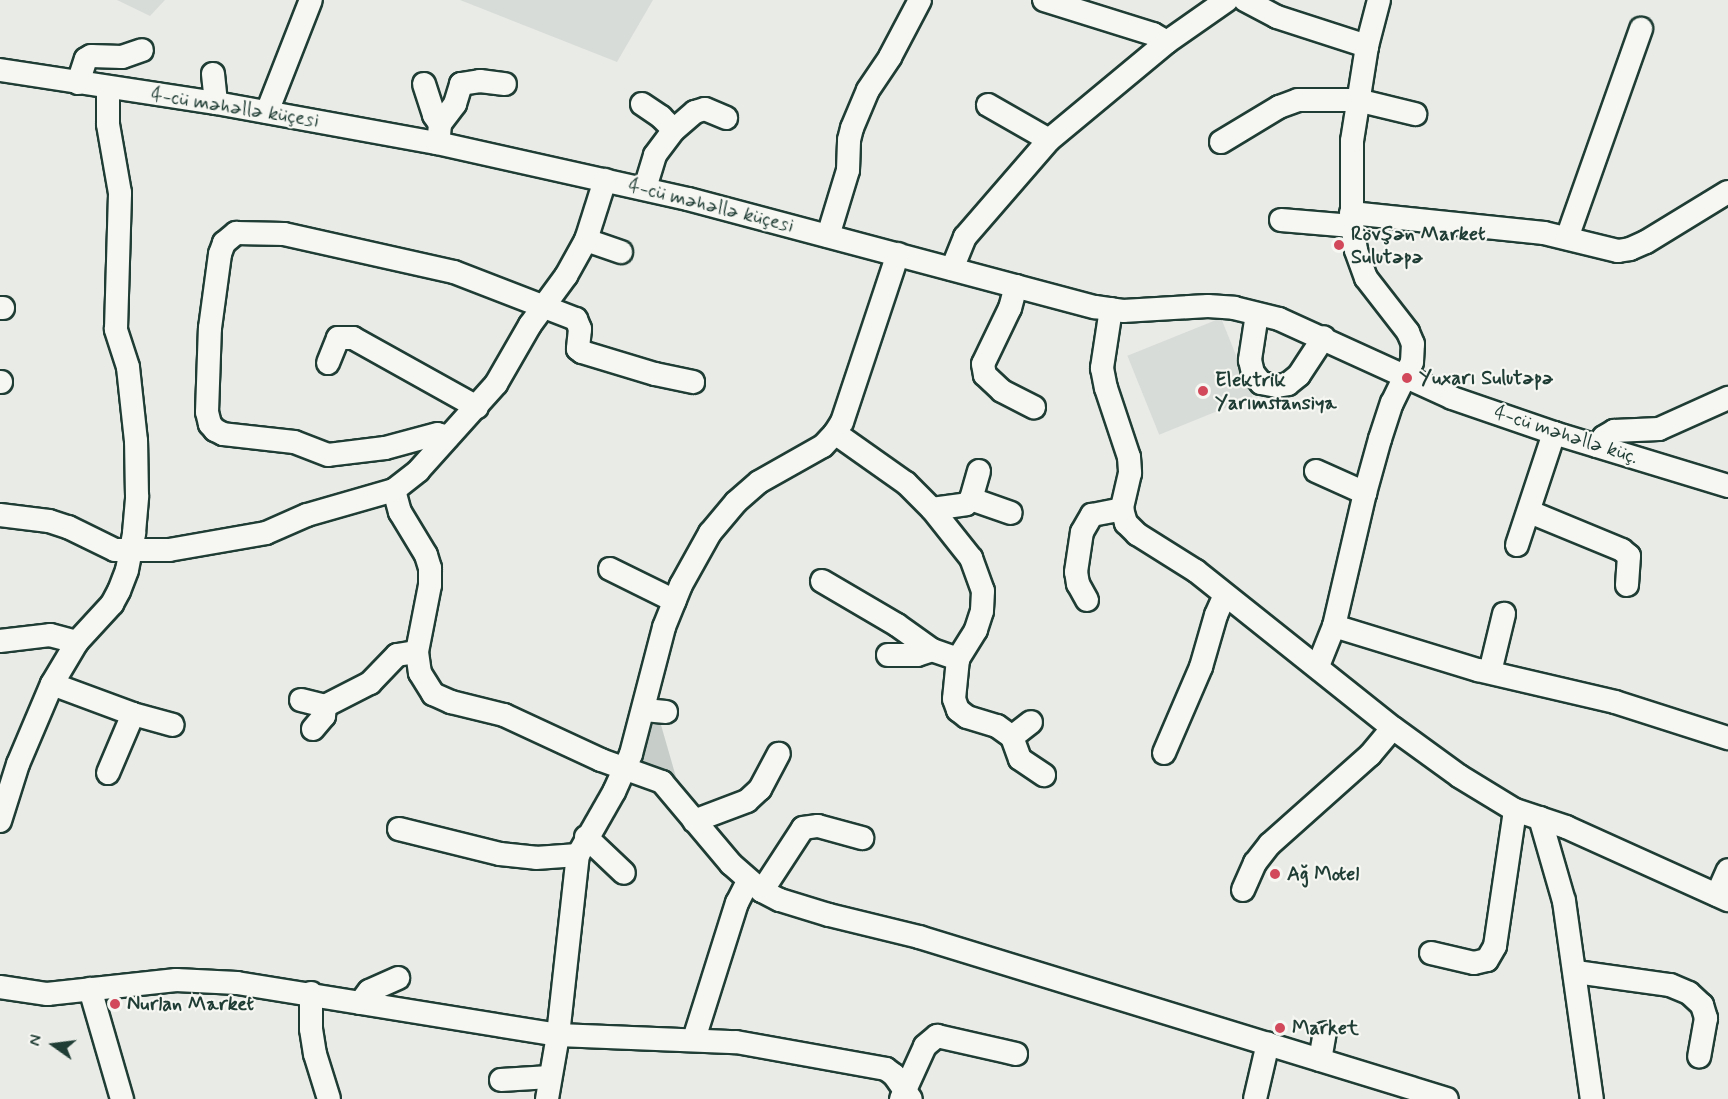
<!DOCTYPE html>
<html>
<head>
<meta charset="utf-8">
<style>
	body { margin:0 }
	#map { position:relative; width:1728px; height:1099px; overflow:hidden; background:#e9ebe7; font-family:Mynerve,sans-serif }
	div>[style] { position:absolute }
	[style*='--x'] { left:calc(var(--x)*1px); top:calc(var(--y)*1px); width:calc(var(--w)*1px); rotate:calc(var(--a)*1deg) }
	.built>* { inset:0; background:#d8dcd8; transform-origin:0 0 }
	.green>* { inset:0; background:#c7cec9 }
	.roads { filter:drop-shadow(2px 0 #1f3d34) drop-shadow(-2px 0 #1f3d34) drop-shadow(0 2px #1f3d34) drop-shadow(0 -2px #1f3d34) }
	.minor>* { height:22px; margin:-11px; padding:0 11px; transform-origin:11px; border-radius:11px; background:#f6f6f2 }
	.dots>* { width:16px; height:16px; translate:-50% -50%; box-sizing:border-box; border:3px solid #f6f6f2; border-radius:50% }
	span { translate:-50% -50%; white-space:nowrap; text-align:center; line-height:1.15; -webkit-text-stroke:4.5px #f6f6f2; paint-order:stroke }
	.street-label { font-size:20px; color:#1f3d34 }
	.poi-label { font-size:20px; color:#1f3d34; font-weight:700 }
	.left { translate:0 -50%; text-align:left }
	.north { position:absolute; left:24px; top:1015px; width:60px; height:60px; -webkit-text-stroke:4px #f6f6f2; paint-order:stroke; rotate:284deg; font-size:16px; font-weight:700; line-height:24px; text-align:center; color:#1f3d34 }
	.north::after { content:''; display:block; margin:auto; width:21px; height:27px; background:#1f3d34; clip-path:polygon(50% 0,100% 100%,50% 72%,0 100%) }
</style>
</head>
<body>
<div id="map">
	<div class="built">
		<i style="clip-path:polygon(117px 0,165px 0,150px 16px)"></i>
		<i style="clip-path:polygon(460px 0,653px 0,617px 62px)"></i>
		<i style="left:1221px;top:318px;width:85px;height:101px;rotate:68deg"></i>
	</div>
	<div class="green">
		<i style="clip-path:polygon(659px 718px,676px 777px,637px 765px,648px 721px)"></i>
	</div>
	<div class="roads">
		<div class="minor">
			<i style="--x:1044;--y:0;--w:114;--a:17.3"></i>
			<i style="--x:1153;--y:34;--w:16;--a:30"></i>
			<i style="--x:1245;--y:0;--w:36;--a:28"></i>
			<i style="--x:1277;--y:17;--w:95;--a:17.9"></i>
			<i style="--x:0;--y:70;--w:219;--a:8.7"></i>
			<i style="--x:216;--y:103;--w:225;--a:10.3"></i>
			<i style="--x:437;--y:143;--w:257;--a:12.6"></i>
			<i style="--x:688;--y:199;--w:421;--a:14.9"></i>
			<i style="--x:1095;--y:307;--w:28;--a:8"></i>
			<i style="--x:1123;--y:311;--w:85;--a:-3.4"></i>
			<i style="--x:1208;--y:306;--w:26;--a:4"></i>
			<i style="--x:1234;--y:308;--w:46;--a:13.7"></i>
			<i style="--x:1279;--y:319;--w:190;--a:24.5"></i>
			<i style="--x:1452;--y:398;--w:108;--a:18.9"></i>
			<i style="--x:1554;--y:433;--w:182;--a:16.9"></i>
			<i style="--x:213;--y:74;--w:29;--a:84"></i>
			<i style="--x:78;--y:83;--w:25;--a:-72"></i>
			<i style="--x:86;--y:59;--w:6;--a:-31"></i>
			<i style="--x:91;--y:56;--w:31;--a:2"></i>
			<i style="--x:122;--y:57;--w:21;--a:-19"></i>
			<i style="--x:424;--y:84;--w:33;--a:72"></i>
			<i style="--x:434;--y:115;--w:11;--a:56"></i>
			<i style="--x:440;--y:124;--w:12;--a:95"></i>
			<i style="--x:642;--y:104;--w:23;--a:34"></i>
			<i style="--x:661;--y:117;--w:18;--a:45"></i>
			<i style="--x:988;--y:105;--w:70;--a:29.8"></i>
			<i style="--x:267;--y:112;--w:120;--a:-68.6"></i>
			<i style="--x:440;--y:124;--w:25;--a:-53"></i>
			<i style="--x:455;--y:104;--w:21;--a:-73"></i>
			<i style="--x:461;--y:84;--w:19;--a:-9"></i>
			<i style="--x:480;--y:81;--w:25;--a:7"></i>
			<i style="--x:1221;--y:142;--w:68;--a:-31.1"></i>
			<i style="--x:1279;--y:107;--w:20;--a:-20"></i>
			<i style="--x:1298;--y:100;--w:59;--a:0"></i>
			<i style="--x:1357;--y:100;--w:60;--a:13.6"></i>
			<i style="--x:645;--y:188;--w:34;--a:-73"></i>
			<i style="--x:655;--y:155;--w:31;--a:-53"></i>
			<i style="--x:674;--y:130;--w:28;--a:-41"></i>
			<i style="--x:695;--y:112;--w:10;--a:-17"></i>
			<i style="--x:705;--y:109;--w:23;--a:23"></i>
			<i style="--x:1351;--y:213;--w:194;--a:5.9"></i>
			<i style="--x:1544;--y:233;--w:76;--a:13.7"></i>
			<i style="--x:1618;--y:251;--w:12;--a:-9"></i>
			<i style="--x:1630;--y:249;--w:17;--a:-24"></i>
			<i style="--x:1646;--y:242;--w:96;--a:-31.4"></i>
			<i style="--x:1281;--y:220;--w:71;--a:4.8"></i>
			<i style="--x:828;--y:236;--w:69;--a:-73.1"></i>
			<i style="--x:848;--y:170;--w:30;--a:-88"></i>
			<i style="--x:849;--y:140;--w:12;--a:-76"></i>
			<i style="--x:852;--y:128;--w:41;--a:-67.2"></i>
			<i style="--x:868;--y:90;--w:40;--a:-56"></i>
			<i style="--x:890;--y:57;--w:64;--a:-62.2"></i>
			<i style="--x:1567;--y:238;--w:222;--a:-70.5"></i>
			<i style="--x:586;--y:240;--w:37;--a:19"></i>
			<i style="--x:952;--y:269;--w:35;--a:-68"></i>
			<i style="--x:965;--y:237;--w:128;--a:-49.1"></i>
			<i style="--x:1049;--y:140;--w:153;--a:-39.7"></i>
			<i style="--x:1167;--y:42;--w:73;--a:-35"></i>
			<i style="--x:1016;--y:286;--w:23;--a:105"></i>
			<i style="--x:1010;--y:308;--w:62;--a:115.7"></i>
			<i style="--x:983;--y:364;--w:11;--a:80"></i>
			<i style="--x:985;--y:375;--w:23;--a:43"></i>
			<i style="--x:1002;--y:391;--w:36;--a:27"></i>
			<i style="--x:0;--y:308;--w:3;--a:0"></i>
			<i style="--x:1111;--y:309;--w:60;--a:98.7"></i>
			<i style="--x:1102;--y:368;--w:20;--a:79"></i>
			<i style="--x:1106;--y:388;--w:73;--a:71.6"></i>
			<i style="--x:1129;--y:457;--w:16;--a:86"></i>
			<i style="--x:1130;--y:473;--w:37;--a:103"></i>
			<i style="--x:1122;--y:509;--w:15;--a:74"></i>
			<i style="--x:1126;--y:523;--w:16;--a:45"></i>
			<i style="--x:1137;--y:534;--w:70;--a:32.1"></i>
			<i style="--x:1196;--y:571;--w:252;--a:38.6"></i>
			<i style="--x:1393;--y:728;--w:82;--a:36"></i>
			<i style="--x:1459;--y:776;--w:66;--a:31.3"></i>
			<i style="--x:1515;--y:810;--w:54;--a:18.4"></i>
			<i style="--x:1566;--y:827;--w:178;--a:24.3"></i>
			<i style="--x:1257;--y:314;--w:47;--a:98.7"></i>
			<i style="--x:1250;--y:360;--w:13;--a:77"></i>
			<i style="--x:1253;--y:373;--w:13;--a:51"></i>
			<i style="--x:1261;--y:383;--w:16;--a:11"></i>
			<i style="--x:1277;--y:386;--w:11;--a:-10"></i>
			<i style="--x:1288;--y:384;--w:14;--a:-39"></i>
			<i style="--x:1299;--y:375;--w:45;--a:-56.7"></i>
			<i style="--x:328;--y:363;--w:27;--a:-68"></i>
			<i style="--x:338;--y:338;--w:15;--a:0"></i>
			<i style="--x:353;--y:338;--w:142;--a:29.1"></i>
			<i style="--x:0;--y:382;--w:1;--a:0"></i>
			<i style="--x:835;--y:433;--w:87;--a:35.2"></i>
			<i style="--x:906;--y:483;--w:37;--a:45"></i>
			<i style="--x:932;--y:509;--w:63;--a:51.5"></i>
			<i style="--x:971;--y:558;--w:35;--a:70"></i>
			<i style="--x:983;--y:591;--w:20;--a:93"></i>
			<i style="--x:982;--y:611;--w:20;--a:108"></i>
			<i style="--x:976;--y:630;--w:34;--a:122"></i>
			<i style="--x:958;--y:659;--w:40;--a:95.7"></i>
			<i style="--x:954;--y:699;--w:12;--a:70"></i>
			<i style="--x:958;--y:710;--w:11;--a:38"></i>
			<i style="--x:967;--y:717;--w:31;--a:17"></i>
			<i style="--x:997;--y:726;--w:19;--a:36"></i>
			<i style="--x:1012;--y:737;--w:23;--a:70"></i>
			<i style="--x:1020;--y:759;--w:29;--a:34"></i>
			<i style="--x:448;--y:437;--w:11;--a:-165"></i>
			<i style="--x:437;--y:434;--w:54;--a:164.9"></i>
			<i style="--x:385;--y:448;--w:57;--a:173"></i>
			<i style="--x:328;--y:455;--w:36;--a:-159"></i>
			<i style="--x:294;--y:442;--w:71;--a:-173.6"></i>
			<i style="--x:223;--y:434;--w:9;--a:-153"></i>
			<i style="--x:215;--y:430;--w:8;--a:-130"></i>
			<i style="--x:210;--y:424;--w:12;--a:-104"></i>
			<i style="--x:207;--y:412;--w:84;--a:-88"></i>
			<i style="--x:210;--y:328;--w:75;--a:-82.3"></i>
			<i style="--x:220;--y:254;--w:12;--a:-70"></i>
			<i style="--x:224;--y:243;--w:16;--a:-40"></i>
			<i style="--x:236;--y:233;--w:48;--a:1.2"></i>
			<i style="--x:284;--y:234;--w:174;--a:12.6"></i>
			<i style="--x:454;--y:272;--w:131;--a:21.1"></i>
			<i style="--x:576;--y:319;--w:11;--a:68"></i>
			<i style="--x:580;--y:329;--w:20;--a:96"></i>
			<i style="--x:578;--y:349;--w:5;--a:37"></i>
			<i style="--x:582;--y:352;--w:76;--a:16.8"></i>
			<i style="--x:655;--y:374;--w:39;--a:12"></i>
			<i style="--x:1597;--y:446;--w:11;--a:-52"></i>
			<i style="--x:1604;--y:437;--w:12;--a:-31"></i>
			<i style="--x:1614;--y:431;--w:45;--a:-2.5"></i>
			<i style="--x:1659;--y:429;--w:76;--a:-24.2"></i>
			<i style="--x:1316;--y:471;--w:54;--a:24.2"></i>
			<i style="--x:394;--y:490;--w:23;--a:75"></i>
			<i style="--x:400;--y:512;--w:50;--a:58.8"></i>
			<i style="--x:426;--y:555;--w:14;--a:73"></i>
			<i style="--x:430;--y:568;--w:17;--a:90"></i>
			<i style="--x:430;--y:585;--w:68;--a:101"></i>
			<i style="--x:417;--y:652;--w:21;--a:82"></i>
			<i style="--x:420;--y:673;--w:25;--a:58"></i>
			<i style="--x:433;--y:694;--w:20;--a:24"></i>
			<i style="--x:451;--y:702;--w:55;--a:13.8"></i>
			<i style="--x:504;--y:715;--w:107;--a:24.9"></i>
			<i style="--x:601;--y:760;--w:65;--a:19.8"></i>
			<i style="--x:662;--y:782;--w:107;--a:49.9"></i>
			<i style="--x:731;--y:864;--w:41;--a:41.1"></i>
			<i style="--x:762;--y:891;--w:20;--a:27"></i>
			<i style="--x:780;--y:900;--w:51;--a:17"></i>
			<i style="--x:829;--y:915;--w:93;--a:13.7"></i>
			<i style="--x:919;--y:937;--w:552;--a:17.06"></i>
			<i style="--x:971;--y:499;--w:42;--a:19.3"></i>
			<i style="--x:932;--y:509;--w:34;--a:-8"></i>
			<i style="--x:966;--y:504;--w:7;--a:-45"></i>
			<i style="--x:971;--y:499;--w:29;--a:-74"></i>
			<i style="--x:1530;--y:512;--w:100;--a:22.4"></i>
			<i style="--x:1622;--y:550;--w:9;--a:41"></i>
			<i style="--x:1629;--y:556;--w:29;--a:94"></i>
			<i style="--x:0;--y:515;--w:49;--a:7"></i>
			<i style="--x:49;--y:521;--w:20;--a:18"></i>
			<i style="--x:68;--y:527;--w:52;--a:26.1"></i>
			<i style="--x:115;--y:550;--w:54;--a:0"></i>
			<i style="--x:169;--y:550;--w:98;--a:-9.9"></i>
			<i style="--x:266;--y:533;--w:45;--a:-23.7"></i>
			<i style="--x:307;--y:515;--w:91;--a:-16"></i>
			<i style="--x:394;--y:490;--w:31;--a:-38"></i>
			<i style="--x:418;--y:471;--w:117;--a:-48.1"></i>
			<i style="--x:496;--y:384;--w:68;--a:-60"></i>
			<i style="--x:530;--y:325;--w:61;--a:-53.7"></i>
			<i style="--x:566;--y:276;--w:41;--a:-60.9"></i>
			<i style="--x:586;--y:240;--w:63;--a:-72.4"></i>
			<i style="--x:1517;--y:545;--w:118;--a:-71.7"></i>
			<i style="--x:610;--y:569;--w:72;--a:26.2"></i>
			<i style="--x:822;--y:581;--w:87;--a:30.4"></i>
			<i style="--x:897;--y:625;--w:43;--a:35.5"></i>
			<i style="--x:932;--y:650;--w:28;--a:19"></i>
			<i style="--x:1087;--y:600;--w:18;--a:-119"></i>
			<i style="--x:1078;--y:584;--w:12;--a:-99"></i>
			<i style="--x:1076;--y:572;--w:40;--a:-81.5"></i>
			<i style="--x:1082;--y:532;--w:20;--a:-60"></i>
			<i style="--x:1092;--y:515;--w:31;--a:-11"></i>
			<i style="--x:1334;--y:626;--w:151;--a:17"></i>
			<i style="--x:1478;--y:670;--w:141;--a:13.1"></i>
			<i style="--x:1615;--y:702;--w:119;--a:17.7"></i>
			<i style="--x:0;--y:641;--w:50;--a:-6.8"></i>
			<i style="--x:50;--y:635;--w:28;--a:15"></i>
			<i style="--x:888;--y:655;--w:29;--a:0"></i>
			<i style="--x:917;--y:655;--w:16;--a:-18"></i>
			<i style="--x:1318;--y:666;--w:43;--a:-68.2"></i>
			<i style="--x:1334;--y:626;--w:137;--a:-76.9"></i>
			<i style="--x:1365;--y:493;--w:56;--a:-74.5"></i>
			<i style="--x:1380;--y:439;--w:38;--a:-72"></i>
			<i style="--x:1392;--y:403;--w:46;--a:-64"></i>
			<i style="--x:1412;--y:362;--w:18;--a:-87"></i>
			<i style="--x:1413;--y:344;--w:13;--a:-113"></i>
			<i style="--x:1408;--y:332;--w:68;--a:-127.9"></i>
			<i style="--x:1366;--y:278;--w:30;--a:-110"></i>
			<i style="--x:1356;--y:250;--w:24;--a:-99"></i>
			<i style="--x:1352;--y:226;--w:85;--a:-90"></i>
			<i style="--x:1352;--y:141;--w:96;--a:-81"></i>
			<i style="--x:1367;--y:46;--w:48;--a:-75.4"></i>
			<i style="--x:1490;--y:672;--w:60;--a:-76.4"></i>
			<i style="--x:52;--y:684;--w:86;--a:20.3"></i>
			<i style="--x:133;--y:714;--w:41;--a:15.4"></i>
			<i style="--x:301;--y:700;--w:25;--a:14"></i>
			<i style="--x:644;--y:710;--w:22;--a:5"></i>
			<i style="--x:313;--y:729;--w:17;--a:-50"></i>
			<i style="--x:324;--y:716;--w:10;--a:-84"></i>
			<i style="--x:325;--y:706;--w:51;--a:-27.1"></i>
			<i style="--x:370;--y:683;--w:39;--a:-46"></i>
			<i style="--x:397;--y:655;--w:20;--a:-9"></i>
			<i style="--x:1012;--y:737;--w:24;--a:-38"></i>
			<i style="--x:1164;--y:753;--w:94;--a:-66.7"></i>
			<i style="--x:1201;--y:667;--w:54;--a:-73.9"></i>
			<i style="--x:1216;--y:615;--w:22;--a:-66"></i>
			<i style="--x:108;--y:773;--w:64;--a:-67"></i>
			<i style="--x:1540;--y:818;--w:86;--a:73.9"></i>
			<i style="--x:1564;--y:901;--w:200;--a:82"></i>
			<i style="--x:0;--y:821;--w:60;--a:-72.5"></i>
			<i style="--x:18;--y:764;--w:87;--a:-67"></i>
			<i style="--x:52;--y:684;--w:49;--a:-59.2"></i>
			<i style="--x:77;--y:642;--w:52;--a:-47.4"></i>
			<i style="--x:112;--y:604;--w:15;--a:-62"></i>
			<i style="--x:119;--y:591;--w:22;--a:-69"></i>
			<i style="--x:127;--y:570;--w:38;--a:-79"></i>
			<i style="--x:134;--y:533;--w:37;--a:-85"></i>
			<i style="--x:137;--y:496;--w:55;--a:-91"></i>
			<i style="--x:136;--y:441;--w:74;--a:-96.2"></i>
			<i style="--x:128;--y:367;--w:40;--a:-108"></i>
			<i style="--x:116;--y:329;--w:136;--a:-88.3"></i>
			<i style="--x:120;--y:193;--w:70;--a:-99.9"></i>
			<i style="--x:108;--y:124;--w:36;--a:-90"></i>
			<i style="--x:694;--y:821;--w:57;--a:-20.7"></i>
			<i style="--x:747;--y:801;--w:18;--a:-43"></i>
			<i style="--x:760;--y:789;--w:40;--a:-62"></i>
			<i style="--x:399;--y:829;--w:104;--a:13.9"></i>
			<i style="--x:500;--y:854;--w:36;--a:6"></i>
			<i style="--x:536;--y:858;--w:42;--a:-4.1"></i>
			<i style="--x:586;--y:837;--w:52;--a:43.5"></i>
			<i style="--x:1243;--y:890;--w:30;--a:-66"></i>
			<i style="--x:1255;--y:863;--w:24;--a:-52"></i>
			<i style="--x:1270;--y:844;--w:134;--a:-41.7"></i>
			<i style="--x:1370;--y:755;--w:35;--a:-50"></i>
			<i style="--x:762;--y:891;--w:75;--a:-56.9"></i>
			<i style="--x:803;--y:828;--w:15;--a:-8"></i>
			<i style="--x:818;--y:826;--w:46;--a:15.3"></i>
			<i style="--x:1717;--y:895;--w:27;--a:-66"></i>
			<i style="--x:1431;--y:953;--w:44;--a:13.1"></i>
			<i style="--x:1474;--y:963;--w:13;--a:-13"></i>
			<i style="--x:1487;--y:960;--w:16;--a:-60"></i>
			<i style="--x:1495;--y:946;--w:137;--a:-81.6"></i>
			<i style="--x:1576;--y:972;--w:95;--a:7.9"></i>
			<i style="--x:1670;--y:985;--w:21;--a:23"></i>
			<i style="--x:1689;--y:993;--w:18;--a:43"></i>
			<i style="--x:1702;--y:1005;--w:14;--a:73"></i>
			<i style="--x:1706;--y:1018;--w:39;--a:100"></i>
			<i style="--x:0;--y:987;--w:48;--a:8.5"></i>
			<i style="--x:47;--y:994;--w:130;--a:-6.2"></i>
			<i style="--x:176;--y:980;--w:61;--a:2.8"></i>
			<i style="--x:237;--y:983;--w:325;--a:9.2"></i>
			<i style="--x:558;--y:1035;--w:178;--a:2.3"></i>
			<i style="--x:736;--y:1042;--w:152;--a:10.2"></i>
			<i style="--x:886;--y:1069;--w:10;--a:37"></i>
			<i style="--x:894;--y:1075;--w:29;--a:55"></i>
			<i style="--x:90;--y:989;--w:115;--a:73.8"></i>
			<i style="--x:311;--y:993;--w:36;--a:90"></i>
			<i style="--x:311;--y:1029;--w:25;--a:81"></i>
			<i style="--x:315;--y:1054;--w:47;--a:72.7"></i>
			<i style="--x:360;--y:1003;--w:15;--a:-53"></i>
			<i style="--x:369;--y:991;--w:32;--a:-24"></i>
			<i style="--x:694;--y:1039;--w:143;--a:-72.5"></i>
			<i style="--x:737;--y:903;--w:25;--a:-63"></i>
			<i style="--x:1320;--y:1060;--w:27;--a:-80"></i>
			<i style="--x:501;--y:1080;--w:49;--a:-3.5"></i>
			<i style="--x:547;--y:1099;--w:65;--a:-80.2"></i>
			<i style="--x:558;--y:1035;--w:181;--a:-83.7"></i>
			<i style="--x:578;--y:855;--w:73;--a:-60.3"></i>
			<i style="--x:614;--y:792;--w:42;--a:-65.9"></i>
			<i style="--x:631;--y:754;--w:131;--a:-75.4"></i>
			<i style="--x:664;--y:627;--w:45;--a:-68"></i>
			<i style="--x:681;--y:585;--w:60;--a:-60.9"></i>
			<i style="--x:710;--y:533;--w:40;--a:-50"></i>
			<i style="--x:736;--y:502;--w:30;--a:-41"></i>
			<i style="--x:759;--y:482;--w:73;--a:-29.4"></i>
			<i style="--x:823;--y:446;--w:18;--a:-47"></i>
			<i style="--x:835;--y:433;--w:13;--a:-58"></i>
			<i style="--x:842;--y:422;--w:177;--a:-71.6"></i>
			<i style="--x:901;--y:1099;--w:58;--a:-65.6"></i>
			<i style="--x:925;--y:1046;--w:16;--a:-40"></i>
			<i style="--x:937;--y:1036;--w:81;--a:12.8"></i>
			<i style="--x:1255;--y:1099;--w:57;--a:-76.9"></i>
		</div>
	</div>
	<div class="dots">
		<i style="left:1339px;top:245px;background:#d1495b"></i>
		<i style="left:1407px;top:378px;background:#d1495b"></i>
		<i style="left:1203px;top:391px;background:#d1495b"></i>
		<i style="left:1275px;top:874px;background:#d1495b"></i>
		<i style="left:115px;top:1004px;background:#d1495b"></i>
		<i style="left:1280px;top:1028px;background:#d1495b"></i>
	</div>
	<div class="street-label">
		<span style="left:235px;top:108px;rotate:9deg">4-cü məhəllə küçesi</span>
		<span style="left:711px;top:206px;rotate:14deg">4-cü məhəllə küçesi</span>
		<span style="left:1566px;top:435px;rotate:18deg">4-cü məhəllə küç.</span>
	</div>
	<div class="poi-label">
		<span class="left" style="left:1351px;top:246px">Rövşən Market<br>Sulutəpə</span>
		<span class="left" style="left:1419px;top:378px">Yuxarı Sulutəpə</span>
		<span class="left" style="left:1215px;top:392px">Elektrik<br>Yarımstansiya</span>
		<span class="left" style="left:1287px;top:874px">Ağ Motel</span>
		<span class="left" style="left:127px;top:1004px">Nurlan Market</span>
		<span class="left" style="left:1292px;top:1028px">Market</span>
	</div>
	<div class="north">N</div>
</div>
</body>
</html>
